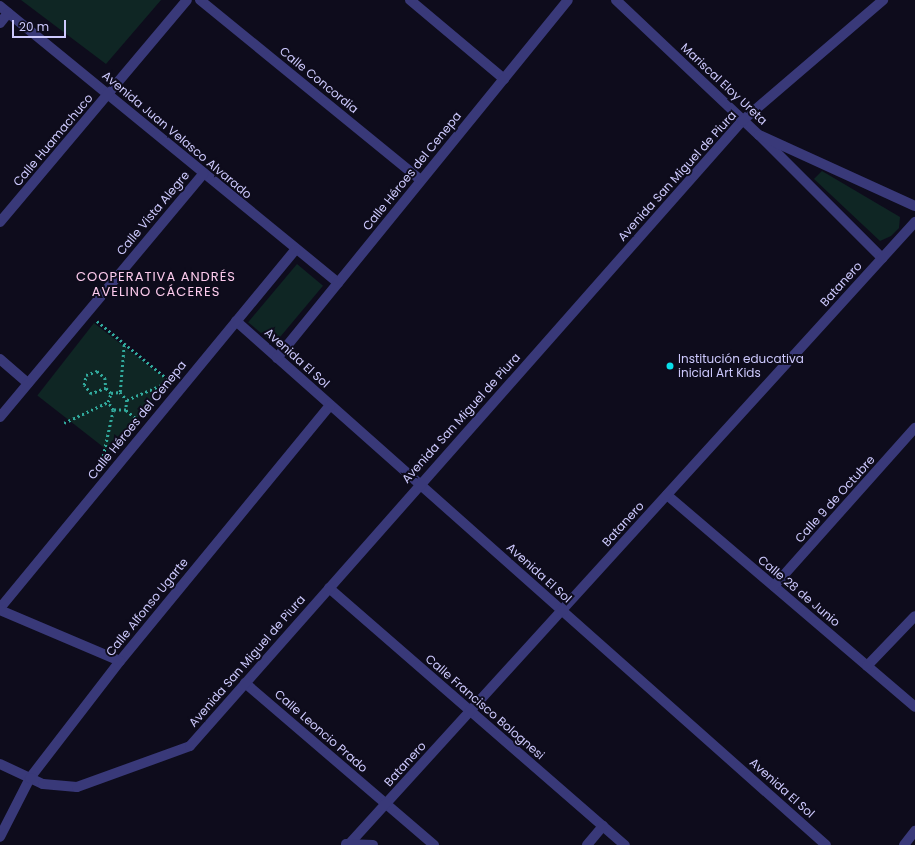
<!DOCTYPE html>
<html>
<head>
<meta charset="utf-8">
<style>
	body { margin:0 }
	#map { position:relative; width:915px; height:845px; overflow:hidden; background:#0e0c1c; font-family:Poppins,sans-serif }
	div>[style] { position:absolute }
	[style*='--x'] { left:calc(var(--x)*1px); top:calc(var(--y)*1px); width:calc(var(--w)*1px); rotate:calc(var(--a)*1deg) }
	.green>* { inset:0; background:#0f2624; transform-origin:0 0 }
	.path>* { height:2.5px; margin-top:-1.25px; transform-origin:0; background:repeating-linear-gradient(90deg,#31a99c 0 2px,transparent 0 5px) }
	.pedestrian>* { height:10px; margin:-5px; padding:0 5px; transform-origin:5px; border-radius:5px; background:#393979 }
	.minor>* { height:10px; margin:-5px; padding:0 5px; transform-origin:5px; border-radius:5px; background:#393979 }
	.tertiary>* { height:10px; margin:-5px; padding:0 5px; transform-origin:5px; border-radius:5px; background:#393979 }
	.dots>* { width:11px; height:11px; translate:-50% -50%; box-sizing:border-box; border:2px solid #0e0c1c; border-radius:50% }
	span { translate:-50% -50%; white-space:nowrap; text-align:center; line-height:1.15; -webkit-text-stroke:4px #0e0c1c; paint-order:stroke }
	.street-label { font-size:12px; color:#cdc9fd }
	.poi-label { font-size:12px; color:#cdc9fd }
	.left { translate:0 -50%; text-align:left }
	.neighbourhood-label { font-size:13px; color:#fdcbed; letter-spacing:1px }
	.scale { position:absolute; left:12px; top:20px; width:54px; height:18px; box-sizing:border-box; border:2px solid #cdc9fd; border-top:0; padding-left:5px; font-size:12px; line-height:14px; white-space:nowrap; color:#cdc9fd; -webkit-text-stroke:3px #0e0c1c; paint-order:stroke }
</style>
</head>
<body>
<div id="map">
	<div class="green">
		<i style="clip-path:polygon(21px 0,161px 0,106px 64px)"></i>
		<i style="clip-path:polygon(822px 171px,900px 217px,899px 228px,891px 236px,880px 241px,814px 179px)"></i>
		<i style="left:297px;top:264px;width:34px;height:76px;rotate:40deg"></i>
		<i style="left:94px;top:323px;width:93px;height:92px;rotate:38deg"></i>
	</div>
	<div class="path">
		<i style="--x:97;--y:321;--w:94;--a:39.4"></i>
		<i style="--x:106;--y:388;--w:16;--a:158"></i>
		<i style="--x:91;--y:394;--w:11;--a:-128"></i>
		<i style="--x:84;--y:385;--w:10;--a:-79"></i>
		<i style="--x:86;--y:375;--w:12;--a:-20"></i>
		<i style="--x:97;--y:371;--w:11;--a:41"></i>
		<i style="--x:105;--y:378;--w:10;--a:84"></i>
		<i style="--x:106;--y:388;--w:7;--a:45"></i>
		<i style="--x:120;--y:392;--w:48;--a:-85.2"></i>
		<i style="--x:127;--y:400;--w:43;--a:-23.6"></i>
		<i style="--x:126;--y:410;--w:13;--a:180"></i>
		<i style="--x:113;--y:410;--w:9;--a:-122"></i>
		<i style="--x:108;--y:402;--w:9;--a:-72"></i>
		<i style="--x:111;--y:393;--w:9;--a:-6"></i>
		<i style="--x:120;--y:392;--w:11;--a:49"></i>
		<i style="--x:127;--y:400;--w:10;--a:96"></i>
		<i style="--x:126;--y:410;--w:16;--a:40"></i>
		<i style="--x:64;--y:423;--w:49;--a:-25.5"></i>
		<i style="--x:103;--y:456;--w:47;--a:-77.7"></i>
	</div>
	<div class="pedestrian">
		<i style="--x:0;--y:359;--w:37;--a:41"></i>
	</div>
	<div class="minor">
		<i style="--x:200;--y:0;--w:285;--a:39.2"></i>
		<i style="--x:410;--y:0;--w:123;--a:40"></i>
		<i style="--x:0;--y:6;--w:437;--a:39.3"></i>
		<i style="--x:0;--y:23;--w:13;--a:-51"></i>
		<i style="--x:760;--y:136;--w:173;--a:45"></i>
		<i style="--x:0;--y:222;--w:290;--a:-49.9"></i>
		<i style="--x:236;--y:321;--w:789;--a:41.61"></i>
		<i style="--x:277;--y:358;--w:461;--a:-50.9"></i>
		<i style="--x:0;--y:417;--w:317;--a:-50.1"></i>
		<i style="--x:667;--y:495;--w:326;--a:40.5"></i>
		<i style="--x:774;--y:586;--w:212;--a:-48.3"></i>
		<i style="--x:329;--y:588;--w:392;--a:41"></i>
		<i style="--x:0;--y:608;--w:464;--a:-50.5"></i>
		<i style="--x:120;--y:661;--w:331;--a:-50.6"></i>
		<i style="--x:867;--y:666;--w:69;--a:-46.2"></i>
		<i style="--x:245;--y:683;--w:249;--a:40.6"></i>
		<i style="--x:0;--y:764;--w:33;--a:25"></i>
		<i style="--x:30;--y:778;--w:66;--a:117"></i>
		<i style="--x:350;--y:843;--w:840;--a:-47.7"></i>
		<i style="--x:346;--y:844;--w:27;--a:2"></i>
		<i style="--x:587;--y:845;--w:25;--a:-50"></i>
	</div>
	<div class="tertiary">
		<i style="--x:616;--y:0;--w:197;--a:43.4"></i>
		<i style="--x:759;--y:135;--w:171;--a:24.5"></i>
		<i style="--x:0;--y:610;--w:130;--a:23"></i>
		<i style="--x:120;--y:661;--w:148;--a:127.6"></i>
		<i style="--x:30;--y:778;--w:14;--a:25"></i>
		<i style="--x:43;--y:784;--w:34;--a:5"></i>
		<i style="--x:77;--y:787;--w:120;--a:-19.9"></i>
		<i style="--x:190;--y:746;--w:834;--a:-48.55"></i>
		<i style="--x:742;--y:121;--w:186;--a:-40.6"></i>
		<i style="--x:904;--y:845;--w:18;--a:-52"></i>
	</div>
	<div class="dots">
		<i style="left:670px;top:366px;background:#09dee9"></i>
	</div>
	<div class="street-label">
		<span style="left:319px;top:80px;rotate:39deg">Calle Concordia</span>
		<span style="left:724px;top:84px;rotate:43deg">Mariscal Eloy Ureta</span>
		<span style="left:177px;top:135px;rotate:40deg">Avenida Juan Velasco Alvarado</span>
		<span style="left:53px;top:140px;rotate:-50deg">Calle Huamachuco</span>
		<span style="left:412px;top:171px;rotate:-51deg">Calle Héroes del Cenepa</span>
		<span style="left:677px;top:176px;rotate:-48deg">Avenida San Miguel de Piura</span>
		<span style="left:153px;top:213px;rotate:-50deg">Calle Vista Alegre</span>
		<span style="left:841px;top:284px;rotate:-48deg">Batanero</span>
		<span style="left:297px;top:358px;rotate:42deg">Avenida El Sol</span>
		<span style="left:461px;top:418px;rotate:-48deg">Avenida San Miguel de Piura</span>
		<span style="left:137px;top:420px;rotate:-51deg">Calle Héroes del Cenepa</span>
		<span style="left:835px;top:499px;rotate:-48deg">Calle 9 de Octubre</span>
		<span style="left:623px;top:524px;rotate:-48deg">Batanero</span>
		<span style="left:539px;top:573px;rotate:42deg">Avenida El Sol</span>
		<span style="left:799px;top:591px;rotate:40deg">Calle 28 de Junio</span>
		<span style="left:147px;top:607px;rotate:-51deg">Calle Alfonso Ugarte</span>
		<span style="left:247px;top:661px;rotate:-49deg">Avenida San Miguel de Piura</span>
		<span style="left:485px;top:707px;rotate:41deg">Calle Francisco Bolognesi</span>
		<span style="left:321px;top:731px;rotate:41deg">Calle Leoncio Prado</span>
		<span style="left:405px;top:764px;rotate:-48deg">Batanero</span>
		<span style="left:782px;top:788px;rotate:42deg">Avenida El Sol</span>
	</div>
	<div class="poi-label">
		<span class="left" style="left:678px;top:366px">Institución educativa<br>inicial Art Kids</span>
	</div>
	<div class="neighbourhood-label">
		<span style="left:156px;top:285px">COOPERATIVA ANDRÉS<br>AVELINO CÁCERES</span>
	</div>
	<div class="scale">20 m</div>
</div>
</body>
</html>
